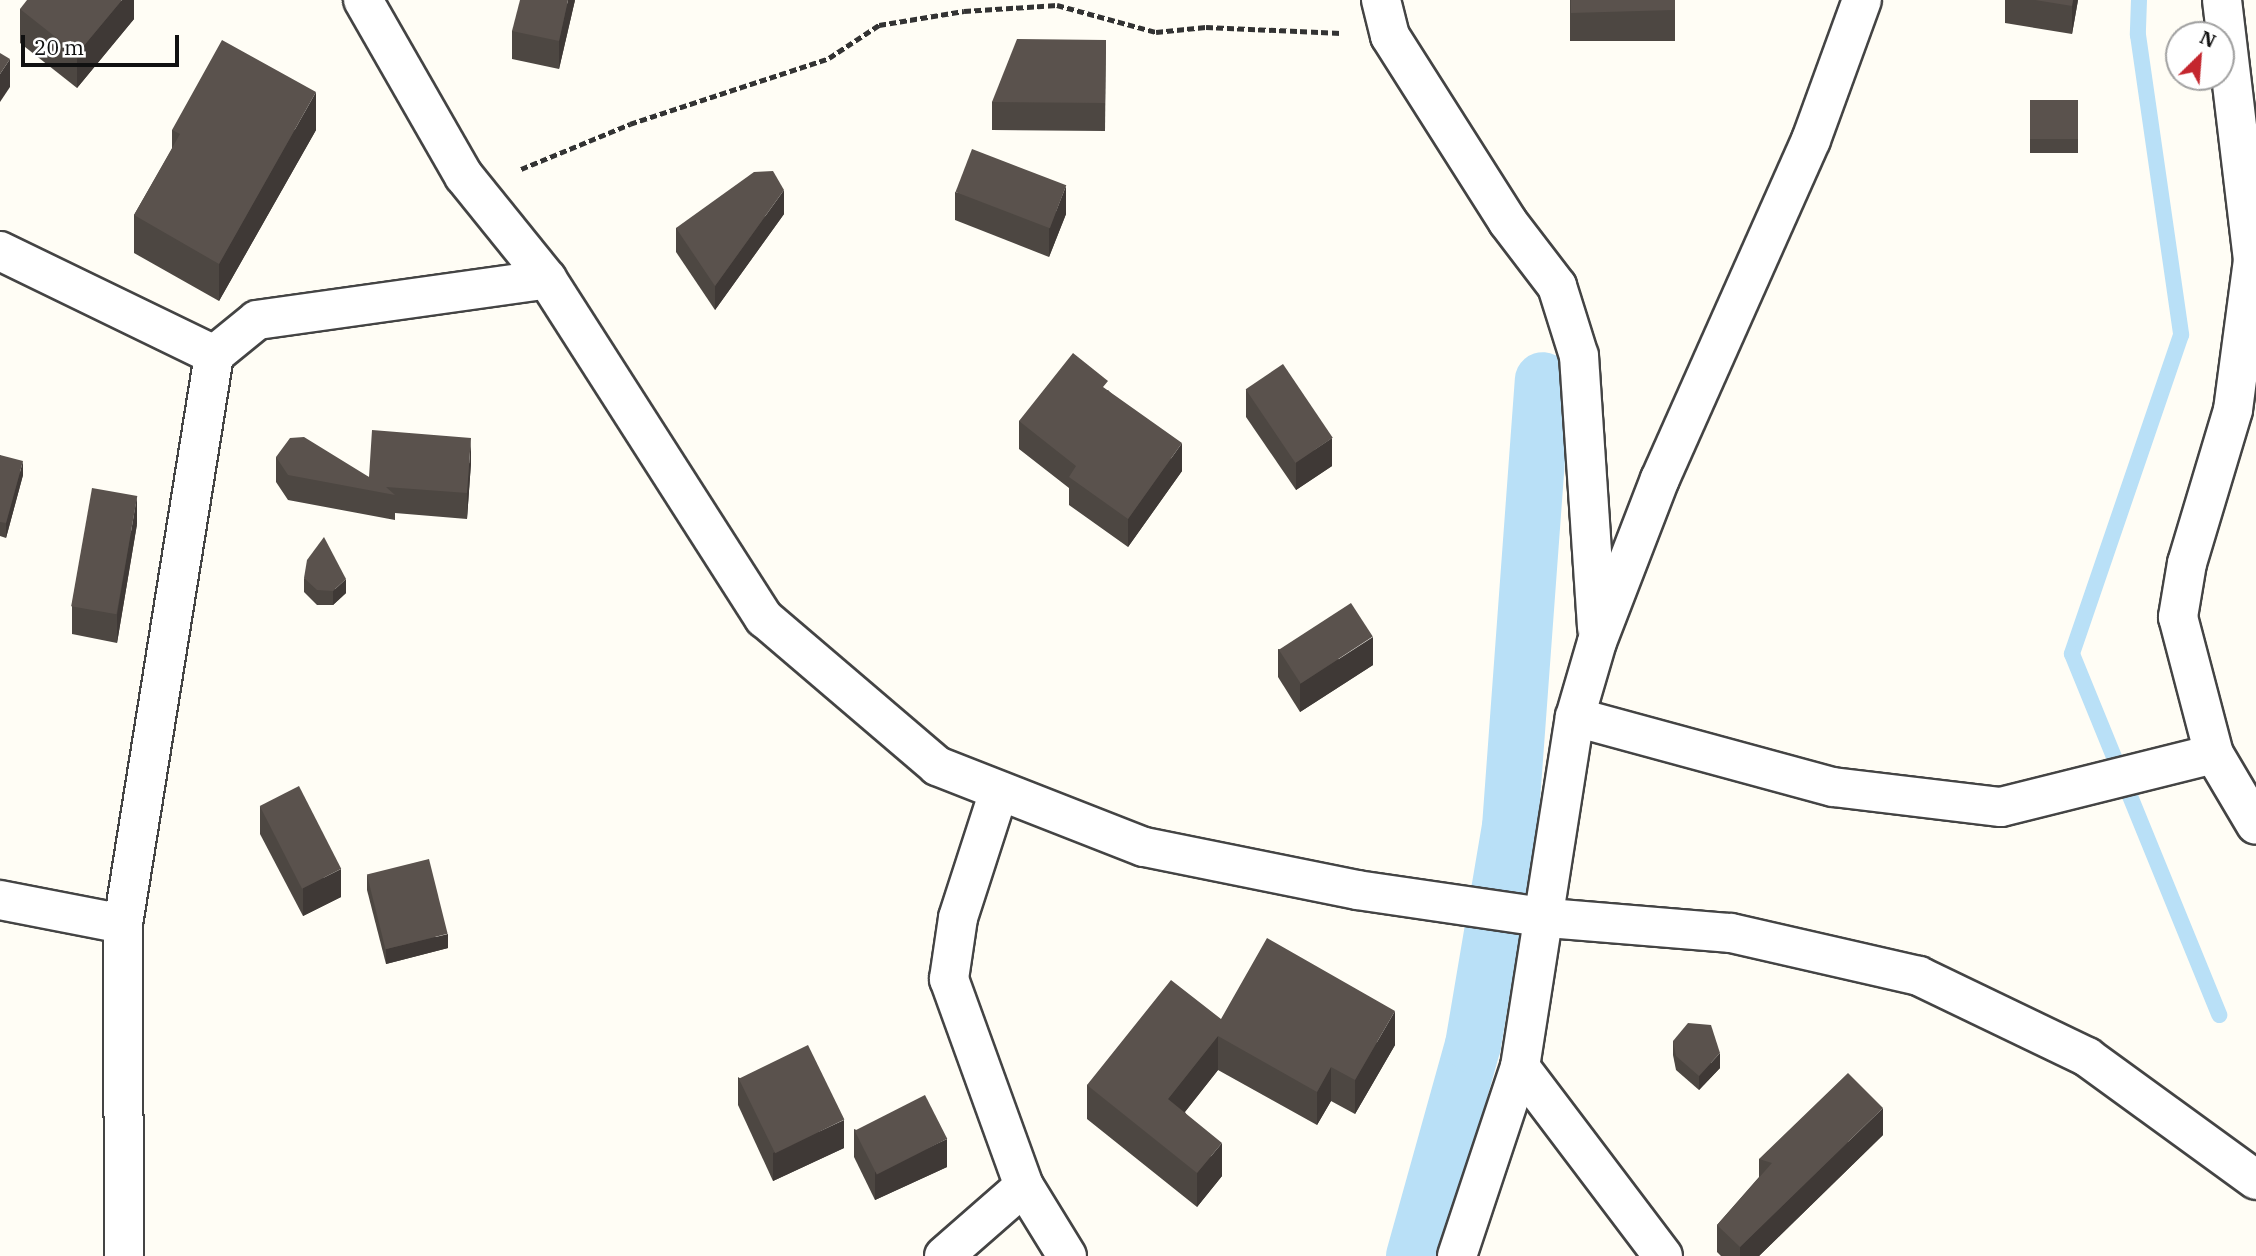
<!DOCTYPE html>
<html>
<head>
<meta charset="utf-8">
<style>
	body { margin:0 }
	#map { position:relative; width:2256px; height:1256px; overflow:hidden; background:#fffdf5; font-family:"IBM Plex Serif",serif }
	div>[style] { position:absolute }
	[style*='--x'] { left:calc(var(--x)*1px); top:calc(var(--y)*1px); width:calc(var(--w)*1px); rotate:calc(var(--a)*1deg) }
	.stream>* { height:16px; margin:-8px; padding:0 8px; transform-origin:8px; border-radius:8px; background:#b9e0f7 }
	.canal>* { height:56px; margin:-28px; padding:0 28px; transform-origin:28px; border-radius:28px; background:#b9e0f7 }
	.path>* { height:4.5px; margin-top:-2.25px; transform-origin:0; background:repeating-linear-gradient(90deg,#333 0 7px,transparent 0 10.5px) }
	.roads { filter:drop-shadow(2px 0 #444) drop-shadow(-2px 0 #444) drop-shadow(0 2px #444) drop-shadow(0 -2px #444) }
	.minor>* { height:38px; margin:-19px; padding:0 19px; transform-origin:19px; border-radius:19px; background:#fff }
	.wall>* { inset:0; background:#4d4742; transform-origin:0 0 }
	.shaded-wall>* { inset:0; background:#3f3936 }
	.building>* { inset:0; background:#5a524d; transform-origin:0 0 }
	span { translate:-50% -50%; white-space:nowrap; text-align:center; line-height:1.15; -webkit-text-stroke:7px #fff; paint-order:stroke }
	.north { position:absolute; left:2165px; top:21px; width:70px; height:70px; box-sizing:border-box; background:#fff; border:2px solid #a0a0a0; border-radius:50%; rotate:25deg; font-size:19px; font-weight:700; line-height:28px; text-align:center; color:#111 }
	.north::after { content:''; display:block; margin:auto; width:24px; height:32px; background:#c4262e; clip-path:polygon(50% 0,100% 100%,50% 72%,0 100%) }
	.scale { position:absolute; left:21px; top:35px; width:158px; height:32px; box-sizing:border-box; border:4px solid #111; border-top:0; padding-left:9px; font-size:21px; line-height:24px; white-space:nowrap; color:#111; -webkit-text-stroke:5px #fff; paint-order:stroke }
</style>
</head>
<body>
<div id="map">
	<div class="stream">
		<i style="--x:2139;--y:0;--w:35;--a:92"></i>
		<i style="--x:2138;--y:35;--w:303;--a:81.8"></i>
		<i style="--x:2181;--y:335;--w:337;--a:108.9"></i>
		<i style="--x:2072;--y:654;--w:390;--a:67.8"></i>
	</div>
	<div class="canal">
		<i style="--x:1414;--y:1256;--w:219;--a:-74.4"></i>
		<i style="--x:1473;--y:1045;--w:221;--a:-80.4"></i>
		<i style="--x:1510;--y:827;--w:448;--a:-85.8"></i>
	</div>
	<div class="path">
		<i style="--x:521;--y:169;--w:118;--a:-22.4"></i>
		<i style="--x:630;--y:124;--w:210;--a:-18.3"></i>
		<i style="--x:829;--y:58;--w:60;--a:-33.4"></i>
		<i style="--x:879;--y:25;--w:86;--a:-9.4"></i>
		<i style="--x:964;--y:11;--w:93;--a:-3.7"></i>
		<i style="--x:1057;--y:5;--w:103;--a:15.3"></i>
		<i style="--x:1156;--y:32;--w:50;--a:-5.7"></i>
		<i style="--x:1206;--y:27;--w:135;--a:2.5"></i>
	</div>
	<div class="roads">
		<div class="minor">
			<i style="--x:363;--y:0;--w:203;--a:60.2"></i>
			<i style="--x:464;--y:176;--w:132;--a:51.1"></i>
			<i style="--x:547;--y:279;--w:403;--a:57.4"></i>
			<i style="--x:764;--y:618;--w:228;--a:40.5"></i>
			<i style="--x:937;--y:766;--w:222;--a:21.4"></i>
			<i style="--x:1144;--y:847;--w:217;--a:11.4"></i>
			<i style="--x:1357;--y:890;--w:193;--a:8.3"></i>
			<i style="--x:1548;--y:918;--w:184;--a:4.7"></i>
			<i style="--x:1731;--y:933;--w:193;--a:12.9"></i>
			<i style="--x:1919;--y:976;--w:187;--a:25.7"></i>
			<i style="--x:2087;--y:1057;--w:209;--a:36"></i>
			<i style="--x:1381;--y:0;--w:37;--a:76"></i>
			<i style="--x:1390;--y:36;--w:220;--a:57.6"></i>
			<i style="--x:1508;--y:222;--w:81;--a:52.6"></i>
			<i style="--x:1557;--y:286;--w:73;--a:72.6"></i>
			<i style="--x:1579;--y:356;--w:273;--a:86.2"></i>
			<i style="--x:2222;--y:0;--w:262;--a:83.2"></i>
			<i style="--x:2253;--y:260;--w:151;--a:97.6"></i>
			<i style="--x:2233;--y:410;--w:160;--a:106.7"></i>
			<i style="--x:2187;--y:563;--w:55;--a:99.5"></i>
			<i style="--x:2178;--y:617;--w:142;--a:75.3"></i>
			<i style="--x:2214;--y:754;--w:82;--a:59.4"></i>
			<i style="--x:0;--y:251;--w:238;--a:25.9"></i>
			<i style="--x:214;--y:355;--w:55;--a:-39.1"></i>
			<i style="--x:257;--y:320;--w:293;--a:-8"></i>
			<i style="--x:1575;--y:717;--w:267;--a:15.2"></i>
			<i style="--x:1833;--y:787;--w:169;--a:6.8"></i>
			<i style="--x:2001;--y:807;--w:219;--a:-14"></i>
			<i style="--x:998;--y:794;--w:130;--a:107.9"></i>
			<i style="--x:958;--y:918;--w:62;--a:98.4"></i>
			<i style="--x:949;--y:979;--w:220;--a:70.1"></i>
			<i style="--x:1024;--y:1186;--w:82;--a:58.4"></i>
			<i style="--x:0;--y:900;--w:125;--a:11"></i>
			<i style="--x:1520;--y:1067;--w:237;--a:52.9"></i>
			<i style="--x:124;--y:1256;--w:332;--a:-90.2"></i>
			<i style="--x:123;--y:924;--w:576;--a:-80.91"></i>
			<i style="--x:944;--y:1256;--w:106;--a:-41.2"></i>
			<i style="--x:1457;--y:1256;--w:199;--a:-71.6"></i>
			<i style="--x:1520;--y:1067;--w:354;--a:-81.1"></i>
			<i style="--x:1575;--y:717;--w:78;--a:-73.7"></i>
			<i style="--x:1597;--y:642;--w:175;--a:-68.9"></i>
			<i style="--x:1660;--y:479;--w:371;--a:-66"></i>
			<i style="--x:1811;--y:140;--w:149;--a:-70"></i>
		</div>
	</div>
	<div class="wall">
		<i style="clip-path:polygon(134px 0,134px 19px,77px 88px,20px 43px,20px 9px)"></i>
		<i style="clip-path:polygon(575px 0,559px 69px,512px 59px,512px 31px)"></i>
		<i style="left:1570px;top:0;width:105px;height:41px"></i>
		<i style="clip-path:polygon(2005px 0,2078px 0,2072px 34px,2005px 23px)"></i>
		<i style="clip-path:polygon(1106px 40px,1105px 131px,992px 130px,992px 102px)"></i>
		<i style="left:2030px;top:100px;width:48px;height:53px"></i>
		<i style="clip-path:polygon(172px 130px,316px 130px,219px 301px,134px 253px,134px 215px,172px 149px)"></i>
		<i style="clip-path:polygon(955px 192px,1066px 214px,1049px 257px,955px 220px)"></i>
		<i style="clip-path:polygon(784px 214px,715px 310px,676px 252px,676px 228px)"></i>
		<i style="clip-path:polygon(1246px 389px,1332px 466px,1296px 490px,1246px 417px)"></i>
		<i style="clip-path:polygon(1108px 390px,1182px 471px,1128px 547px,1069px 505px,1069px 488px,1019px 449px,1019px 421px)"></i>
		<i style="clip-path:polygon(0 455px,23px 475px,6px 538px,0 536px)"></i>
		<i style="clip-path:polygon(276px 457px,369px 477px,471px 463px,467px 519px,395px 513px,395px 520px,288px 500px,276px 482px)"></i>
		<i style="clip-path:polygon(137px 524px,117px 643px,72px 634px,72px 606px)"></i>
		<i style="clip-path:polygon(304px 578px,346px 593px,333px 605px,317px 605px,304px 592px)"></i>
		<i style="clip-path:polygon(1278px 649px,1373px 665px,1300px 712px,1278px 677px)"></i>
		<i style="clip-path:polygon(260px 806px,341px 897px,303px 916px,260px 834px)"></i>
		<i style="clip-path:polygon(367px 875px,448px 948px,386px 964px,367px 890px)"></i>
		<i style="clip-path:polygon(1221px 1019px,1395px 1045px,1355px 1114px,1331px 1101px,1317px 1125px,1218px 1070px,1185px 1112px,1222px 1176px,1197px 1207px,1087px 1119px,1087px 1085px)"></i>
		<i style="clip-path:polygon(1673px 1041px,1720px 1068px,1699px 1090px,1676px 1070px,1673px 1055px)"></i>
		<i style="clip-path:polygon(738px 1077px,844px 1148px,773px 1181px,738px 1105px)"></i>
		<i style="clip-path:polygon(854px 1129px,947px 1167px,875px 1200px,854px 1157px)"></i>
		<i style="clip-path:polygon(1883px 1135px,1759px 1256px,1721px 1256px,1717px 1252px,1717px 1225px,1759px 1177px,1759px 1159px)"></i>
	</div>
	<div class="shaded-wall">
		<i style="clip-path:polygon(122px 0,134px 0,134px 19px,77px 88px,77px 54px)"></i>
		<i style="clip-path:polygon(568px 0,575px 0,559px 69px,559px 41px)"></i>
		<i style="clip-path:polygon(2073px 0,2078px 0,2072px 34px,2072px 6px)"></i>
		<i style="clip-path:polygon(10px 59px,10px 87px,0 102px,0 74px)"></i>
		<i style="clip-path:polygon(316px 92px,316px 130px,219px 301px,219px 264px)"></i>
		<i style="clip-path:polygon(1066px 186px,1066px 214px,1049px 257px,1049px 229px)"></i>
		<i style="clip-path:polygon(784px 190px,784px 214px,715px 310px,715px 286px)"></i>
		<i style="clip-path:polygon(471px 438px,471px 463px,467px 519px,467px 493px)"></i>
		<i style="clip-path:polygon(1332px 438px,1332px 466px,1296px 490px,1296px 462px)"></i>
		<i style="clip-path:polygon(1182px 443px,1182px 471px,1128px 547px,1128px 519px)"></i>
		<i style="clip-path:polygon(23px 461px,23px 475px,6px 538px,6px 523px)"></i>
		<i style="clip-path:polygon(137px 496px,137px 524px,117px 643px,117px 615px)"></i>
		<i style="clip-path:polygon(346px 579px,346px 593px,333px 605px,333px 591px)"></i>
		<i style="clip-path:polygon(1373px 637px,1373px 665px,1300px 712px,1300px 684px)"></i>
		<i style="clip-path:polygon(341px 869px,341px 897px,303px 916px,303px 888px)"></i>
		<i style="clip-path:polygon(448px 934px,448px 948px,386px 964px,386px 949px)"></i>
		<i style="clip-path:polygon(1395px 1011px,1395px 1045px,1355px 1114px,1355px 1080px)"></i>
		<i style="clip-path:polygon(1218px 1036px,1218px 1070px,1168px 1133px,1168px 1099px)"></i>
		<i style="clip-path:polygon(1720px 1053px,1720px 1068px,1699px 1090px,1699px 1076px)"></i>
		<i style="clip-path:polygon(1331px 1067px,1331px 1101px,1317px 1125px,1317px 1092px)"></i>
		<i style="clip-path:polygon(1883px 1108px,1883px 1135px,1759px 1256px,1740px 1256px,1740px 1247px)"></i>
		<i style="clip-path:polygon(844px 1120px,844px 1148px,773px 1181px,773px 1153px)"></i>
		<i style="clip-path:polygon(947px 1139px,947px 1167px,875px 1200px,875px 1172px)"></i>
		<i style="clip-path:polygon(1222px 1143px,1222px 1176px,1197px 1207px,1197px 1173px)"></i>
	</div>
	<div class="building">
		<i style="clip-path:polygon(27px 0,122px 0,77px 54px,20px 9px)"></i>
		<i style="clip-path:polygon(520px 0,568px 0,559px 41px,512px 31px)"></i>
		<i style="clip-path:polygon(1571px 0,1675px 0,1675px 10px,1571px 13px)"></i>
		<i style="clip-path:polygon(2035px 0,2073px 0,2072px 6px)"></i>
		<i style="clip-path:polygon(1017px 39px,1106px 40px,1105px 103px,992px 102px)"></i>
		<i style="clip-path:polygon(222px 40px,316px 92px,219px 264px,134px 215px,180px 134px,172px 130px)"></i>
		<i style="clip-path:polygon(0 53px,10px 59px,0 74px)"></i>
		<i style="left:2030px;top:100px;width:48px;height:39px"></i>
		<i style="left:972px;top:149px;width:101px;height:46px;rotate:21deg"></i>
		<i style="clip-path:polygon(773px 171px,784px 190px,715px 286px,676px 228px,754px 172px)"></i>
		<i style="clip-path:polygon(1073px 353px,1108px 381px,1103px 387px,1182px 443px,1128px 519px,1069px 477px,1076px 466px,1019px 421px)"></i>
		<i style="left:1283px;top:364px;width:89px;height:45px;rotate:56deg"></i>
		<i style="clip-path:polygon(372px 430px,471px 438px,467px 493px,386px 487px,395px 495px,288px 475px,276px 457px,290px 438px,304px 437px,369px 477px)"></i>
		<i style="clip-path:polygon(0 455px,23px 461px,6px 523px,0 522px)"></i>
		<i style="left:92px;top:488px;width:46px;height:120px;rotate:10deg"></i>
		<i style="clip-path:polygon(324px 537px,346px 579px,333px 591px,317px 590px,304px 578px,307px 560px)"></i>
		<i style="left:1351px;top:603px;width:40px;height:86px;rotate:57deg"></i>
		<i style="left:299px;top:786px;width:93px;height:44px;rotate:63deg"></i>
		<i style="left:429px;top:859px;width:77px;height:64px;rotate:76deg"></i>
		<i style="clip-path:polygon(1267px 938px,1395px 1011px,1355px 1080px,1331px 1067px,1317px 1092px,1218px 1036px,1168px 1099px,1222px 1143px,1197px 1173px,1087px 1085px,1171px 980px,1221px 1019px)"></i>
		<i style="clip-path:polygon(1688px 1023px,1711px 1025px,1720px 1053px,1699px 1076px,1676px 1056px,1673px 1041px)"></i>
		<i style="left:808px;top:1045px;width:83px;height:77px;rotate:64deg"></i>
		<i style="clip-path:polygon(1848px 1073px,1883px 1108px,1740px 1247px,1717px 1225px,1772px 1163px,1759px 1159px)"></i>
		<i style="left:925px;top:1095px;width:49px;height:79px;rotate:63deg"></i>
	</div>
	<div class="north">N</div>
	<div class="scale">20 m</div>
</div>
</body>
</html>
